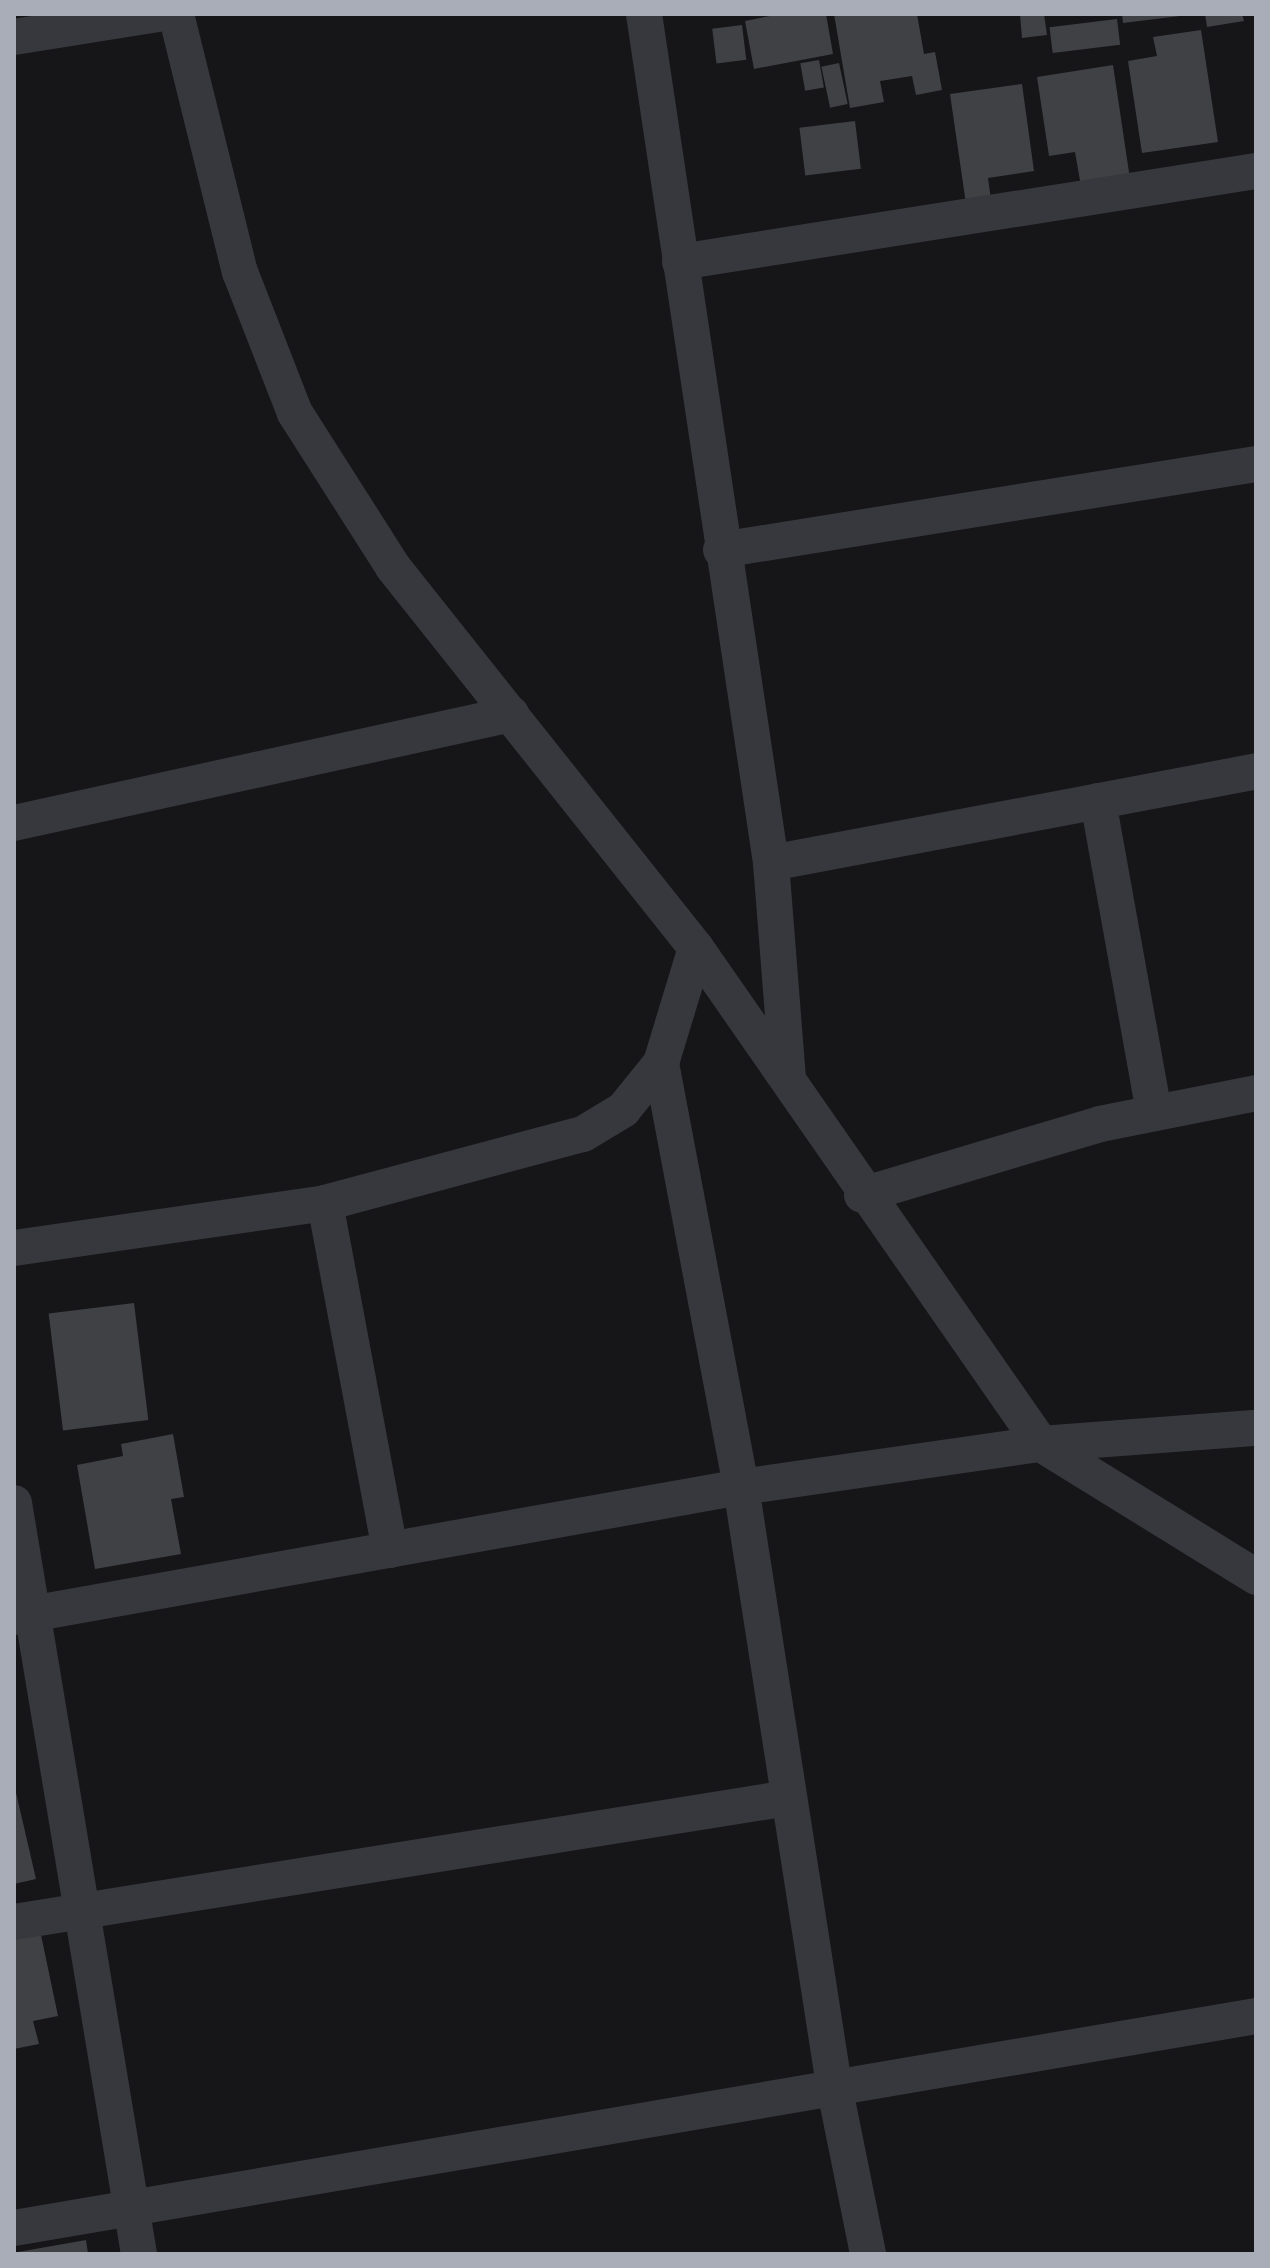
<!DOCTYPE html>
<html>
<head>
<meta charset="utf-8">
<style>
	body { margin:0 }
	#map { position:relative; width:1270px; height:2268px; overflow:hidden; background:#161618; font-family:"Work Sans",sans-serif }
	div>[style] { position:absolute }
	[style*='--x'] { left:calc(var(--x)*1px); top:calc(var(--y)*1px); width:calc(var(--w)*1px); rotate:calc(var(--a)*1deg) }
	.building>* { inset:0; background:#404145; transform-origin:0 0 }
	.minor>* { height:36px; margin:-18px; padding:0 18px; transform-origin:18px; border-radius:18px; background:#37383d }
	span { translate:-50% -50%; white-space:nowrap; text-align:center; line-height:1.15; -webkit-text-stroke:6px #111113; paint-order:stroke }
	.frame { position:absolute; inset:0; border:16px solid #a8adb8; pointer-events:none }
</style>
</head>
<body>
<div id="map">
	<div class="building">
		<i style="clip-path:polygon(780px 14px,826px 14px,833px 54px,754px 69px,745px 21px)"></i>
		<i style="clip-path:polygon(834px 14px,917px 14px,924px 54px,935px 52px,942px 90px,916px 95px,912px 76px,880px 81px,884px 102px,850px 108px)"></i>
		<i style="clip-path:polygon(1020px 14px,1044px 14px,1047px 35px,1022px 38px)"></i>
		<i style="clip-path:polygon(1122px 14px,1180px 14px,1180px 16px,1123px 23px)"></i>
		<i style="clip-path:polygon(1205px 14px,1242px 14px,1244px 21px,1207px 27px)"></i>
		<i style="left:1117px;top:19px;width:26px;height:68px;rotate:83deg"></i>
		<i style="left:742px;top:25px;width:35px;height:30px;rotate:83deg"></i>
		<i style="clip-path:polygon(1201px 30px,1218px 142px,1142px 153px,1128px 61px,1157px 56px,1153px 37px)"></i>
		<i style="left:819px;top:60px;width:28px;height:19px;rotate:80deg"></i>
		<i style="left:839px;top:63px;width:42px;height:18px;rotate:78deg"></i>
		<i style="clip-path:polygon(1113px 65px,1130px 179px,1081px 186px,1075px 152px,1049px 156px,1037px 77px)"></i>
		<i style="clip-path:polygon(1022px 84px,1034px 171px,988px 178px,991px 200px,966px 204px,950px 94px)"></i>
		<i style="left:855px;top:121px;width:48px;height:56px;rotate:83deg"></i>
		<i style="left:134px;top:1303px;width:118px;height:86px;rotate:83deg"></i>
		<i style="clip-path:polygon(173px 1434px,184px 1497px,171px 1499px,181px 1554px,95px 1569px,77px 1465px,123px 1456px,121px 1444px)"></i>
		<i style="clip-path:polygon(14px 1784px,36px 1879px,14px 1884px)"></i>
		<i style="clip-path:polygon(40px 1930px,58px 2016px,33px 2021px,39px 2044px,14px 2049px,14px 1935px)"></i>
		<i style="clip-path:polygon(86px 2240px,88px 2254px,18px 2254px,18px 2252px)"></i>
	</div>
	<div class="minor">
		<i style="--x:176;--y:14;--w:266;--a:76.1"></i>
		<i style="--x:240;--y:272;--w:151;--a:68.7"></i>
		<i style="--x:295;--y:413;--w:183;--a:57.5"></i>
		<i style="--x:393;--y:567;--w:487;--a:51.5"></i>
		<i style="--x:696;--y:948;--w:604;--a:55.18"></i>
		<i style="--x:1041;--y:1444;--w:253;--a:31.7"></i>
		<i style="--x:644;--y:14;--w:858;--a:81.49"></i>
		<i style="--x:771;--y:863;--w:216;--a:85.5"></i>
		<i style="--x:14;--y:37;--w:146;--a:-9.1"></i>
		<i style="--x:680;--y:262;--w:583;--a:-8.98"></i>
		<i style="--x:721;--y:550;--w:542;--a:-9.13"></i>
		<i style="--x:1098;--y:801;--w:316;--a:79.8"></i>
		<i style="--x:14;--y:823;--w:509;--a:-12.37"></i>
		<i style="--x:771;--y:863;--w:494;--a:-10.7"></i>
		<i style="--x:661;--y:1063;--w:431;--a:79.3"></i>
		<i style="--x:741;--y:1487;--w:605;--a:81.16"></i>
		<i style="--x:834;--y:2085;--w:172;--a:78.6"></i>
		<i style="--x:862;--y:1195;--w:248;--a:-16.6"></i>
		<i style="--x:1100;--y:1124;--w:159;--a:-11.2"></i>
		<i style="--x:325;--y:1203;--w:353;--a:79.4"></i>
		<i style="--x:14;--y:1248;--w:314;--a:-8.2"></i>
		<i style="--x:325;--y:1203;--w:267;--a:-15"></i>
		<i style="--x:583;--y:1134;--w:47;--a:-31"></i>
		<i style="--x:623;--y:1110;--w:60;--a:-51"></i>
		<i style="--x:661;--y:1063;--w:120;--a:-73.1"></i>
		<i style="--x:14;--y:1503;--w:761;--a:80.55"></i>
		<i style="--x:14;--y:1617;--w:739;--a:-10.14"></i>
		<i style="--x:741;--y:1487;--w:303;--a:-8.2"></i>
		<i style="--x:1041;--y:1444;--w:216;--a:-4.3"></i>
		<i style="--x:14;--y:1922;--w:784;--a:-9.1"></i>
		<i style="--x:14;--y:2228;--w:1260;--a:-9.69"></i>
	</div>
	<div class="frame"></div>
</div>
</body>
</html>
